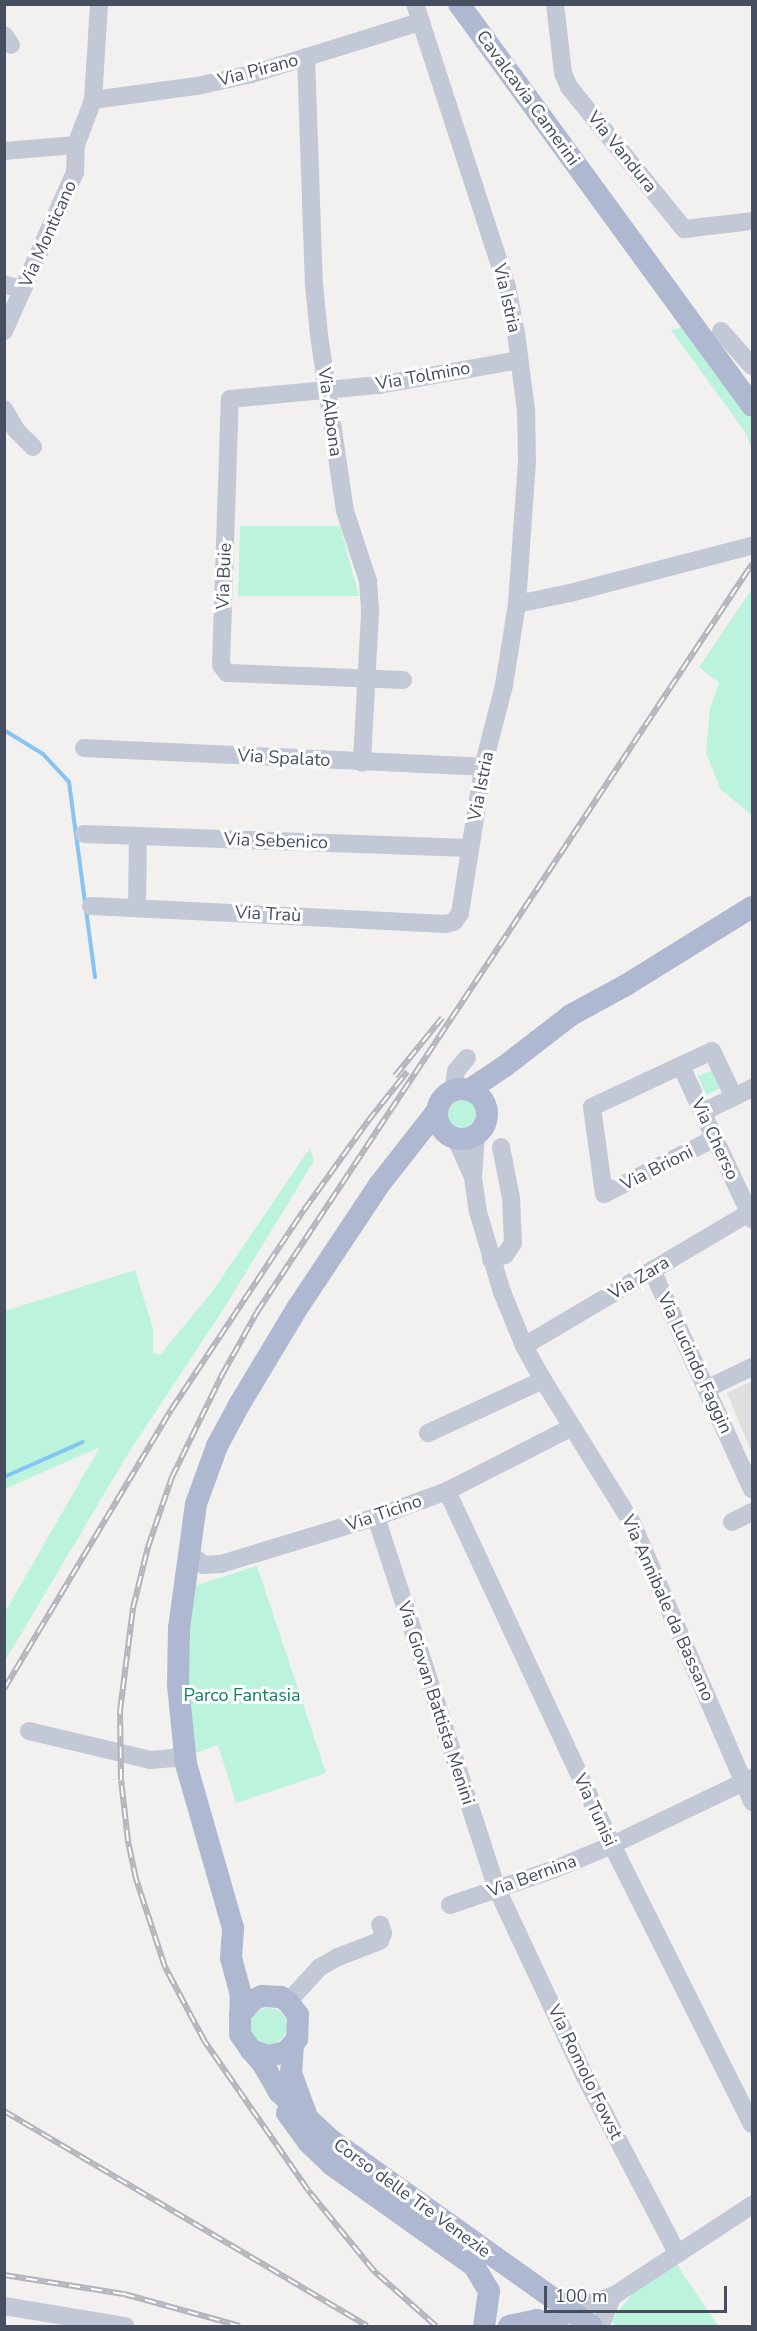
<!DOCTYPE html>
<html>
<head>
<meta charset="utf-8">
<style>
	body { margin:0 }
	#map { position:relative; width:757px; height:2331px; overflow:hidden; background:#f3f0f0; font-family:"Nunito Sans",sans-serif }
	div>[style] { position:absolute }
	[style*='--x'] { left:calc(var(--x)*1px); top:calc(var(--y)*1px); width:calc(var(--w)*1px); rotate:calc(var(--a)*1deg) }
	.education>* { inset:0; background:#e1dedf }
	.green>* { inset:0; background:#bcf3dd }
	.round { border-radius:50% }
	.stream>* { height:4px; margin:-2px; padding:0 2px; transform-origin:2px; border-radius:2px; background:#85c4f3 }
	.minor>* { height:18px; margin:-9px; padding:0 9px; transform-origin:9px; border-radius:9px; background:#c3c8d6 }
	.major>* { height:22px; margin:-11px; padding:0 11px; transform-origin:11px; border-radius:11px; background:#aeb8d1 }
	.major>.ring { margin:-11px; padding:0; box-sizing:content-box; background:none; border:22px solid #aeb8d1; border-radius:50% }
	.rail>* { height:6px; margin-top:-3px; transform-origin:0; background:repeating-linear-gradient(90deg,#fff 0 11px,#b2b3bb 0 22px); box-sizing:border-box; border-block:2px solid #b2b3bb }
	span { translate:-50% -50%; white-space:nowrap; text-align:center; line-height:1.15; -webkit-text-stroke:6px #fff; paint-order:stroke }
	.street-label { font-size:18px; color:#464e5f }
	.park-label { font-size:18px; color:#108262 }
	.frame { position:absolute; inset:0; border:6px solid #464e5f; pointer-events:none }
	.scale { position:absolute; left:544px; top:2286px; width:183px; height:27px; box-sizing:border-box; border:3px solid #464e5f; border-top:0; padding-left:8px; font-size:18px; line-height:21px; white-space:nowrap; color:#464e5f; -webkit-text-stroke:4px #fff; paint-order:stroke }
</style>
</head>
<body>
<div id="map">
	<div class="education">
		<i style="clip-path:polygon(752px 1381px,752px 1453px,727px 1393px)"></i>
	</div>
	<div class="green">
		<i style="clip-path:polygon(688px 326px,752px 418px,752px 448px,745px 432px,671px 330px)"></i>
		<i style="clip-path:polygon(240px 526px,340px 526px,359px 596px,238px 596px)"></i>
		<i style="clip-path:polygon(752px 589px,752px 815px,721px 790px,706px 753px,710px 709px,719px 683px,699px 667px)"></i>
		<i style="clip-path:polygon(716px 1069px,724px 1086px,707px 1095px,697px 1076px)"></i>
		<i class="round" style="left:445px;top:1097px;width:34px;height:34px"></i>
		<i style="clip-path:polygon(310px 1148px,314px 1161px,221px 1313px,129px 1452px,5px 1661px,5px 1612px,100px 1447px,5px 1489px,5px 1311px,135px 1270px,153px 1329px,153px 1353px,160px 1355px,212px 1292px)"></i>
		<i style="clip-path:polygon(257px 1566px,326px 1773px,236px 1803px,218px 1745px,190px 1755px,186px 1707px,191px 1587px)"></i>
		<i class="round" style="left:251px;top:2008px;width:36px;height:36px"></i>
		<i style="clip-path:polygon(675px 2262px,718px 2326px,617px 2326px,610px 2321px,635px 2290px)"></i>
	</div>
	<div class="stream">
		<i style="--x:4;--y:730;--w:46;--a:31.6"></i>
		<i style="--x:43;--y:754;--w:38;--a:47"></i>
		<i style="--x:69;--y:782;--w:197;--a:82.4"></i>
		<i style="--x:4;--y:1477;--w:86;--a:-23.9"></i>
	</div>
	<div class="minor">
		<i style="--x:555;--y:4;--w:69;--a:83.4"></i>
		<i style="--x:563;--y:73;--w:15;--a:67"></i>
		<i style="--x:569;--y:87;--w:183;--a:51"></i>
		<i style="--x:684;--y:229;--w:68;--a:-6.7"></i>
		<i style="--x:4;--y:35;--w:12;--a:55"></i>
		<i style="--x:306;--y:57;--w:227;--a:88"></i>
		<i style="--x:314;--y:284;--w:51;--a:84.4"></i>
		<i style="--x:319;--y:335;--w:178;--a:81.6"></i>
		<i style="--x:345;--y:511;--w:74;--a:71.8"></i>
		<i style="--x:368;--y:581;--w:32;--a:86"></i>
		<i style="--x:370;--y:613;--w:150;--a:93.1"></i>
		<i style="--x:93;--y:100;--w:105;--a:-7.7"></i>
		<i style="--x:197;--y:86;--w:56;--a:-12.3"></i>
		<i style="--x:252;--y:74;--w:176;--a:-17.2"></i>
		<i style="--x:4;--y:151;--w:72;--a:-4.8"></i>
		<i style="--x:4;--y:284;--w:19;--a:18"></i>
		<i style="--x:4;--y:331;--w:174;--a:-65.9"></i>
		<i style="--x:75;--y:172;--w:27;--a:-88"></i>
		<i style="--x:76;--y:145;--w:48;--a:-69.3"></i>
		<i style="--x:93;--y:100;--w:96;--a:-86.4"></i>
		<i style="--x:721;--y:331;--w:47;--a:48.5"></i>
		<i style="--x:4;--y:409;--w:24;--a:60"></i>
		<i style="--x:16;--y:430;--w:24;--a:45"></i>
		<i style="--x:517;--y:604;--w:54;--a:-11.7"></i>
		<i style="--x:570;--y:593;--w:186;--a:-14.6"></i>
		<i style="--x:403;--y:680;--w:176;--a:-177.7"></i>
		<i style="--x:227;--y:673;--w:10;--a:-127"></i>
		<i style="--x:221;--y:665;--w:266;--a:-88.1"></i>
		<i style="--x:230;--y:399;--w:150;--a:-5.4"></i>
		<i style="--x:379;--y:385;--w:142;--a:-10.1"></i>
		<i style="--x:84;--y:748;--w:399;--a:2.7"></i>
		<i style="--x:84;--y:834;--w:385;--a:2.1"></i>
		<i style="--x:91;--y:906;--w:354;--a:2.9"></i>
		<i style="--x:445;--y:924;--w:9;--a:-13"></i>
		<i style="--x:454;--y:922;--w:11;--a:-56"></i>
		<i style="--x:460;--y:913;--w:148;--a:-81"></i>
		<i style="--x:483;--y:767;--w:85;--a:-75.6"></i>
		<i style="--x:504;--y:685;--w:82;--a:-80.9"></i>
		<i style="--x:517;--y:604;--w:143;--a:-86"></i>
		<i style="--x:527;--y:461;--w:51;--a:-91.1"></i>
		<i style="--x:526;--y:410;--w:78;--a:-97.4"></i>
		<i style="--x:516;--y:333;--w:47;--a:-101.1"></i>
		<i style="--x:507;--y:287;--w:298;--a:-108"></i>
		<i style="--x:137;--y:907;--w:71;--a:-89.2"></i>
		<i style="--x:681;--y:1066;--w:169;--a:65.1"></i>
		<i style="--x:453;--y:1091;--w:20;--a:-81"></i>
		<i style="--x:456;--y:1071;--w:17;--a:-50"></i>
		<i style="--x:703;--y:1112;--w:55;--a:-26.1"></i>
		<i style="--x:476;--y:1135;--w:42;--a:94.1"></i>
		<i style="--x:473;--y:1177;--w:35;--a:82"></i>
		<i style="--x:478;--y:1212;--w:84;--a:73.3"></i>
		<i style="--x:502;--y:1292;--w:58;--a:67.8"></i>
		<i style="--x:524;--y:1346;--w:39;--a:61"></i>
		<i style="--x:543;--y:1380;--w:168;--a:58.1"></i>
		<i style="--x:632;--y:1523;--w:304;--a:66.7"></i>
		<i style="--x:715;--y:1138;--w:124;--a:153.2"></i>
		<i style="--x:604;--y:1194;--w:88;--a:-97.9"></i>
		<i style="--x:592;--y:1107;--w:132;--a:-25"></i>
		<i style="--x:712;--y:1051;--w:51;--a:64.4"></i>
		<i style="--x:456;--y:1139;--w:37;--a:66"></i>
		<i style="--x:491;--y:1260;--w:15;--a:-20"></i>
		<i style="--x:505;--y:1255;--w:14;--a:-56"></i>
		<i style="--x:513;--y:1243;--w:45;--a:-92.5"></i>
		<i style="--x:511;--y:1198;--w:52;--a:-101.1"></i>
		<i style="--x:652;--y:1270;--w:241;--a:65.5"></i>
		<i style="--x:524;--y:1346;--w:265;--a:-30.6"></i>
		<i style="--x:708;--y:1388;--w:49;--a:-25.5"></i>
		<i style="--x:428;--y:1433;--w:127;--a:-24.7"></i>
		<i style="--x:447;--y:1491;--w:391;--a:65"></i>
		<i style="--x:612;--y:1845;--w:312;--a:63.4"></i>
		<i style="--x:376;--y:1517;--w:391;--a:72"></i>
		<i style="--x:497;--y:1889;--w:203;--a:64.9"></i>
		<i style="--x:583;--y:2073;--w:203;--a:62.4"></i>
		<i style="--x:732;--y:1522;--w:22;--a:-27"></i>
		<i style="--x:188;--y:1553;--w:20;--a:37"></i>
		<i style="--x:204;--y:1565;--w:17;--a:-3"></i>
		<i style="--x:221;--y:1564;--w:162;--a:-16.9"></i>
		<i style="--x:376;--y:1517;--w:76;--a:-20.1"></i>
		<i style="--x:447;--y:1491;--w:140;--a:-27.1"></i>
		<i style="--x:29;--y:1731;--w:125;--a:13.4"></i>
		<i style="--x:151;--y:1760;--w:22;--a:-5"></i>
		<i style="--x:173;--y:1758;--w:12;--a:-20"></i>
		<i style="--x:450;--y:1905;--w:111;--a:-18.9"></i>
		<i style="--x:555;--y:1869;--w:62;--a:-22.8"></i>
		<i style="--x:612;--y:1845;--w:155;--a:-25.6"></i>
		<i style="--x:288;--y:2002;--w:47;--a:-47.6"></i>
		<i style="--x:320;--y:1967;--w:21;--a:-29"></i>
		<i style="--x:338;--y:1957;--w:45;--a:-20.9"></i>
		<i style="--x:380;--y:1941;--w:9;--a:-69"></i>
		<i style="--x:383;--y:1933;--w:9;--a:-108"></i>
		<i style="--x:4;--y:2306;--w:123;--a:9.4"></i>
		<i style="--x:565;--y:2307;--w:26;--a:-9"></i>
		<i style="--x:591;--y:2303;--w:23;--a:-18"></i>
		<i style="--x:613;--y:2296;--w:166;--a:-33.2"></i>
		<i style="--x:600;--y:2326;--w:33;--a:-67"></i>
	</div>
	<div class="major">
		<i style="--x:459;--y:4;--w:497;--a:53.9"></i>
		<i class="ring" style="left:437px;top:1089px;width:28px;height:28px"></i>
		<i style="--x:469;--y:1090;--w:43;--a:-33.7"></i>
		<i style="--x:505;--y:1066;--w:83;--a:-37.7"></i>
		<i style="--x:571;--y:1015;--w:63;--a:-28.6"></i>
		<i style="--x:626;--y:985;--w:148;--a:-31.8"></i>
		<i style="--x:240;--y:2015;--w:20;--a:-49"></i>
		<i style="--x:253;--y:2000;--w:10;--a:-24"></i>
		<i style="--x:262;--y:1996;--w:19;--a:3"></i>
		<i style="--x:281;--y:1997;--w:9;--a:36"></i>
		<i style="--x:288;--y:2002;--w:16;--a:52"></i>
		<i style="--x:298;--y:2015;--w:24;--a:92"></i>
		<i style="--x:297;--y:2039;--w:17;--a:130"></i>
		<i style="--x:286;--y:2052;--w:18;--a:167"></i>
		<i style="--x:268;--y:2056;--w:18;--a:-161"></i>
		<i style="--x:251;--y:2050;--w:19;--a:-125"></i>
		<i style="--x:240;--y:2034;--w:39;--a:-89"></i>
		<i style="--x:241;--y:1995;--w:38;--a:-105"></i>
		<i style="--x:231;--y:1958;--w:30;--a:-86"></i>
		<i style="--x:233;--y:1928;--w:171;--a:-106"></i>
		<i style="--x:186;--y:1764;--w:79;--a:-95.8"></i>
		<i style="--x:178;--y:1685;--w:57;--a:-89"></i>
		<i style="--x:179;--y:1628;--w:125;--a:-82.2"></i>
		<i style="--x:196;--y:1504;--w:62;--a:-70.1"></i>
		<i style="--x:217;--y:1446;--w:47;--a:-61.8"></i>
		<i style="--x:239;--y:1405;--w:114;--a:-59"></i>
		<i style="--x:298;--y:1307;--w:146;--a:-56.4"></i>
		<i style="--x:379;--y:1185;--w:94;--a:-51.9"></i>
		<i style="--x:293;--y:2045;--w:28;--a:94"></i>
		<i style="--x:291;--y:2073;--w:44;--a:69.9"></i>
		<i style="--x:251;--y:2050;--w:18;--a:49"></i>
		<i style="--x:263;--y:2064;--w:32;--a:60"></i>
		<i style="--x:279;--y:2092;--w:71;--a:42.7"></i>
		<i style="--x:331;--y:2140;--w:320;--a:35.5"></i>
		<i style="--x:287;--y:2113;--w:36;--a:54"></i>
		<i style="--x:308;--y:2142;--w:33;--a:44"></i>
		<i style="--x:332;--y:2165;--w:174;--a:35.4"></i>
		<i style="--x:474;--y:2266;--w:29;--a:59"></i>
		<i style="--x:489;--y:2291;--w:35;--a:98"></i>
		<i style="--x:509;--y:2326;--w:29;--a:-12"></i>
		<i style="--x:537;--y:2320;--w:22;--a:16"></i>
	</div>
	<div class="rail">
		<i style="--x:395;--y:1076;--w:75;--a:-51"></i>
		<i style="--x:4;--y:1689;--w:325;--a:-59.1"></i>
		<i style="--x:171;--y:1410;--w:240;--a:-56.4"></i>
		<i style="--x:304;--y:1210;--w:110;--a:-54.3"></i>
		<i style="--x:368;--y:1121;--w:63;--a:-51.5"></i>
		<i style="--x:4;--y:2111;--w:422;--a:30.6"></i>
		<i style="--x:4;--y:2275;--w:121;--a:9"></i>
		<i style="--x:124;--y:2294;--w:120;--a:15.4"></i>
		<i style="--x:436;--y:2326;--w:83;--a:-138.4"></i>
		<i style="--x:374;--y:2271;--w:104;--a:-129.2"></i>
		<i style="--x:308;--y:2190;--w:180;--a:-124.8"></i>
		<i style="--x:205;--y:2042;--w:85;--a:-118.1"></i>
		<i style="--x:165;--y:1967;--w:93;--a:-108.2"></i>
		<i style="--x:136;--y:1879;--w:39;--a:-102"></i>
		<i style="--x:128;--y:1841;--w:61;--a:-96.5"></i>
		<i style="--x:121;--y:1780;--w:69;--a:-90.8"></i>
		<i style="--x:120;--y:1711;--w:104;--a:-82.8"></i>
		<i style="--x:133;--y:1608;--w:63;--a:-76.2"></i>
		<i style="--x:148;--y:1547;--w:74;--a:-71.1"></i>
		<i style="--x:172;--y:1477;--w:114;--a:-63.9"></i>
		<i style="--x:222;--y:1375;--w:72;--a:-60.9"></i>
		<i style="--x:257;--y:1312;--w:897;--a:-56.5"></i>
	</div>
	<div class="street-label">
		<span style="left:258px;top:70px;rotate:-15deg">Via Pirano</span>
		<span style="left:528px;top:98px;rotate:54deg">Cavalcavia Camerini</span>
		<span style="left:622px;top:152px;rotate:51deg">Via Vandura</span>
		<span style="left:48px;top:234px;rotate:-66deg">Via Monticano</span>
		<span style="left:507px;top:298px;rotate:77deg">Via Istria</span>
		<span style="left:423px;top:376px;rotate:-10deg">Via Tolmino</span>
		<span style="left:330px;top:412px;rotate:82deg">Via Albona</span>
		<span style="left:224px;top:576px;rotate:-88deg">Via Buie</span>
		<span style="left:284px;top:758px;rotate:3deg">Via Spalato</span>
		<span style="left:481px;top:786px;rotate:-79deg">Via Istria</span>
		<span style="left:276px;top:841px;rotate:2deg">Via Sebenico</span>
		<span style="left:268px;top:914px;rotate:3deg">Via Traù</span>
		<span style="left:715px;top:1139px;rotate:65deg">Via Cherso</span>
		<span style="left:657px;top:1168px;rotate:-27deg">Via Brioni</span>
		<span style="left:639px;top:1278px;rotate:-31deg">Via Zara</span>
		<span style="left:695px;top:1363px;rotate:65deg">Via Lucindo Faggin</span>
		<span style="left:384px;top:1513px;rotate:-19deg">Via Ticino</span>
		<span style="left:668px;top:1608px;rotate:66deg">Via Annibale da Bassano</span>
		<span style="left:436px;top:1703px;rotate:72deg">Via Giovan Battista Menini</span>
		<span style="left:595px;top:1810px;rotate:65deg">Via Tunisi</span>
		<span style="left:532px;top:1876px;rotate:-20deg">Via Bernina</span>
		<span style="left:585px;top:2072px;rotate:64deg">Via Romolo Fowst</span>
		<span style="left:412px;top:2198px;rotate:36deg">Corso delle Tre Venezie</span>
	</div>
	<div class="park-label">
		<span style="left:242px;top:1695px">Parco Fantasia</span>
	</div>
	<div class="frame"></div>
	<div class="scale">100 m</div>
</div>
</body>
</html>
